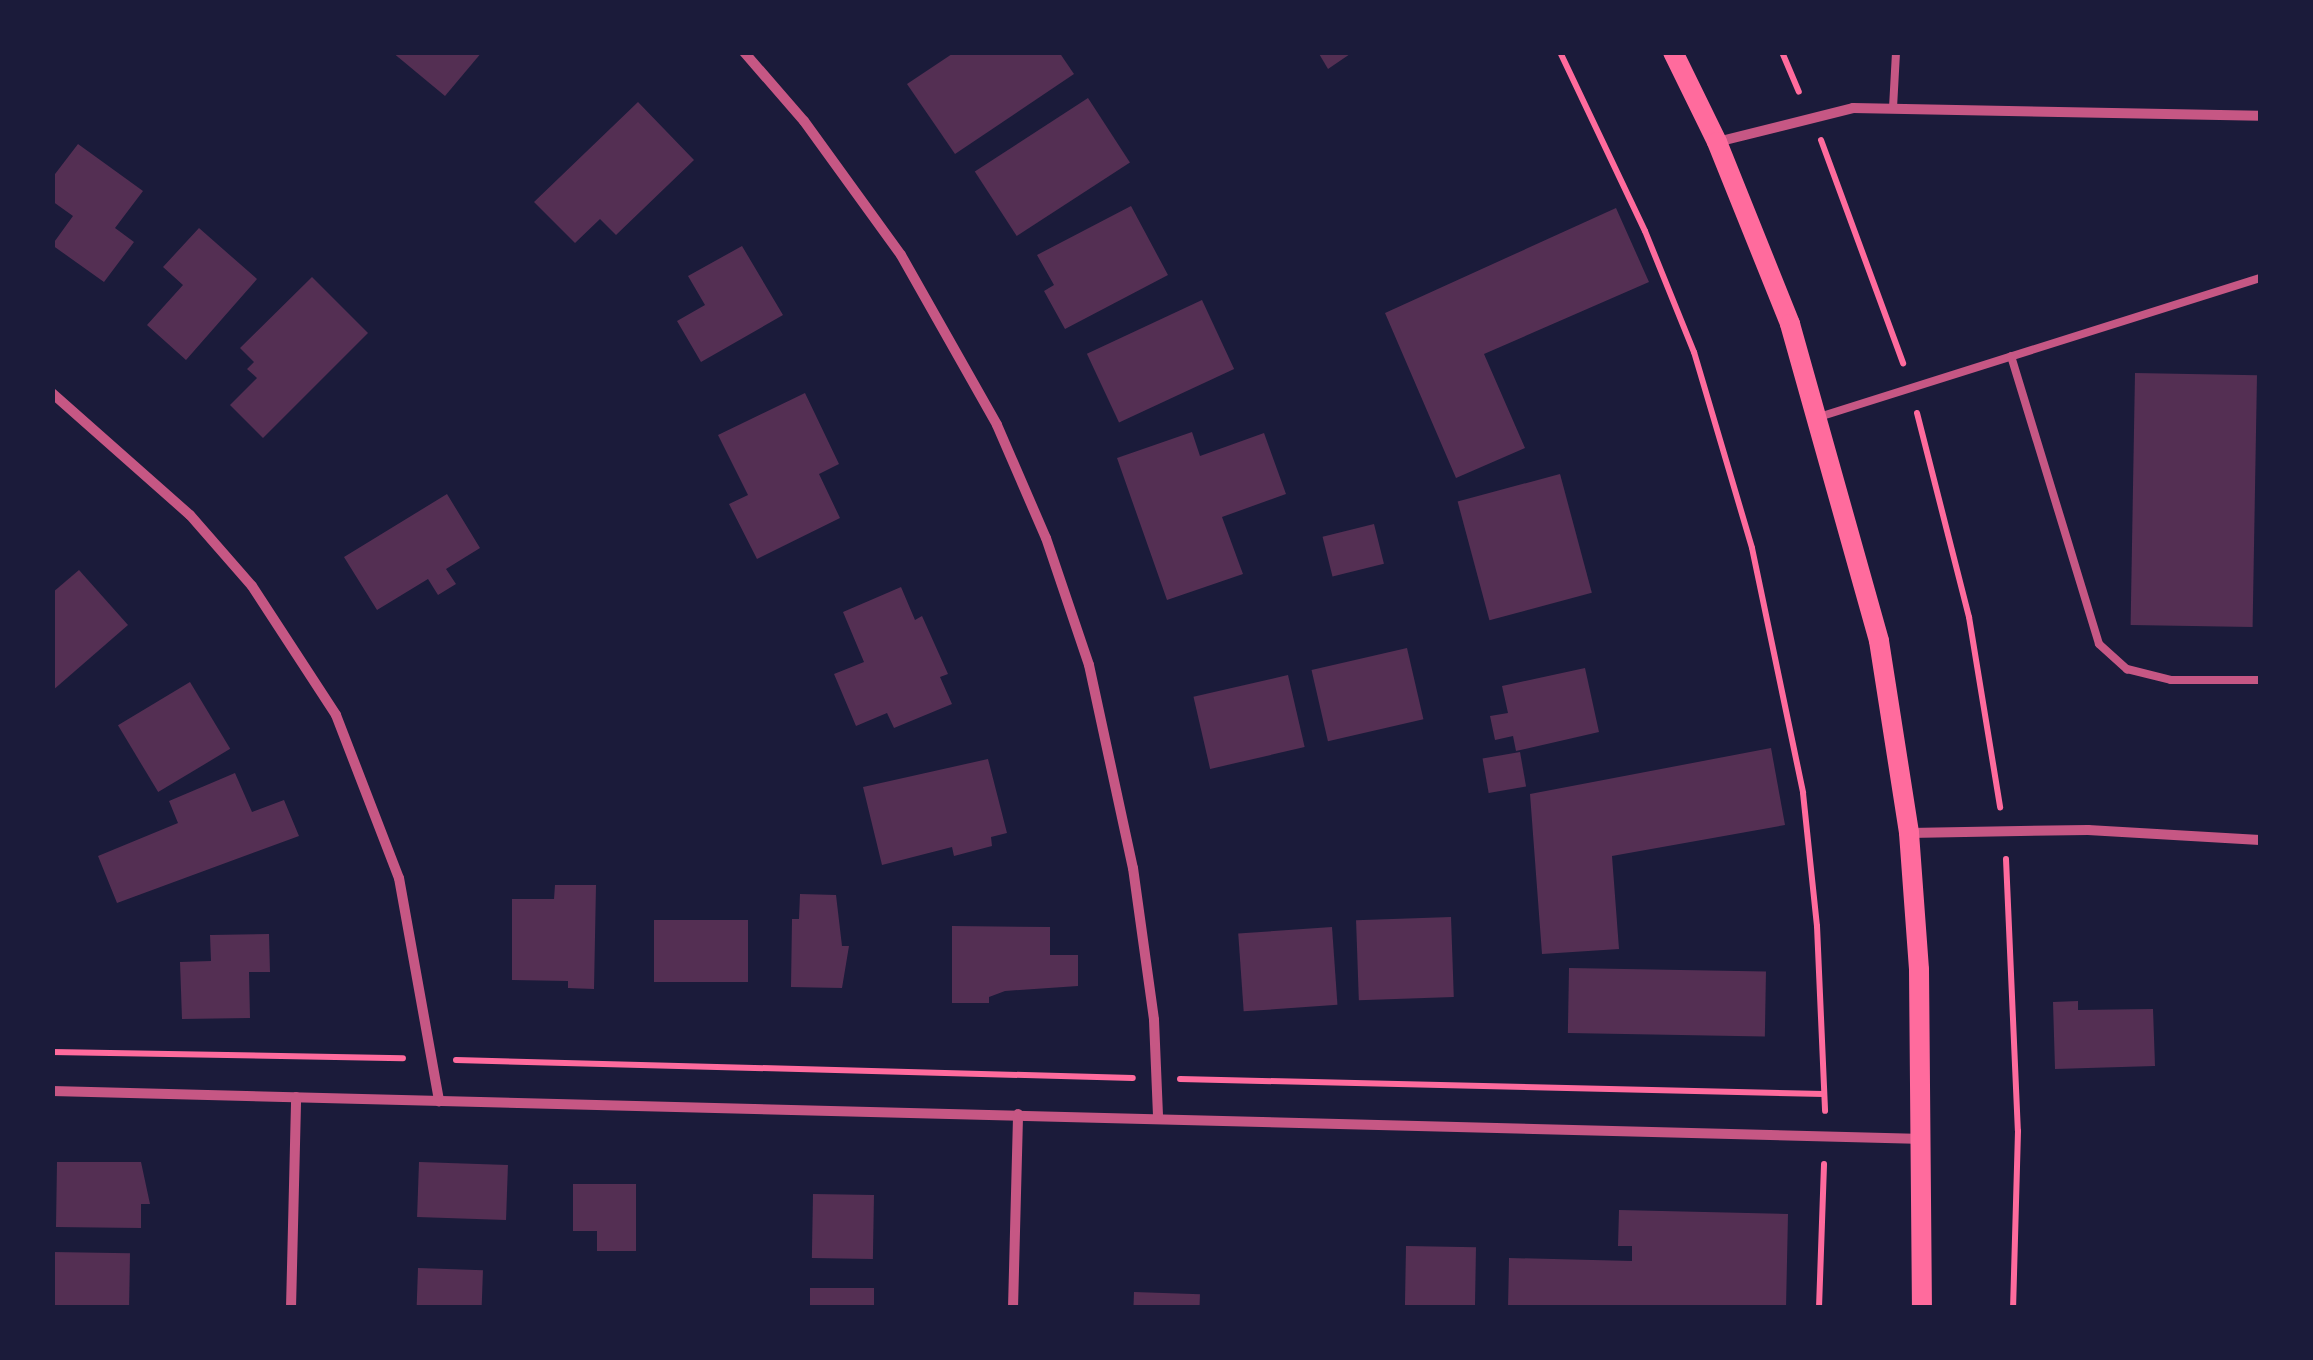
<!DOCTYPE html>
<html>
<head>
<meta charset="utf-8">
<style>
	body { margin:0 }
	#map { position:relative; width:2313px; height:1360px; overflow:hidden; background:#1b1b3a; font-family:Inter,sans-serif }
	div>[style] { position:absolute }
	[style*='--x'] { left:calc(var(--x)*1px); top:calc(var(--y)*1px); width:calc(var(--w)*1px); rotate:calc(var(--a)*1deg) }
	.building>* { inset:0; background:#542f53; transform-origin:0 0 }
	.path>* { height:6px; margin:-3px; padding:0 3px; transform-origin:3px; border-radius:3px; background:#ff6b9d }
	.service>* { height:8px; margin:-4px; padding:0 4px; transform-origin:4px; border-radius:4px; background:#c65784 }
	.minor>* { height:10px; margin:-5px; padding:0 5px; transform-origin:5px; border-radius:5px; background:#c65784 }
	.secondary>* { height:20px; margin:-10px; padding:0 10px; transform-origin:10px; border-radius:10px; background:#ff6b9d }
	span { translate:-50% -50%; white-space:nowrap; text-align:center; line-height:1.15; -webkit-text-stroke:10px #1b1b3a; paint-order:stroke }
	.frame { position:absolute; inset:0; border:55px solid #1b1b3a; pointer-events:none }
</style>
</head>
<body>
<div id="map">
	<div class="building">
		<i style="clip-path:polygon(392px 52px,482px 52px,445px 96px)"></i>
		<i style="clip-path:polygon(955px 52px,1059px 52px,1074px 74px,955px 154px,907px 84px)"></i>
		<i style="clip-path:polygon(1318px 52px,1353px 52px,1328px 69px)"></i>
		<i style="left:1088px;top:98px;width:77px;height:135px;rotate:57deg"></i>
		<i style="clip-path:polygon(638px 102px,694px 160px,616px 235px,600px 219px,575px 243px,534px 202px)"></i>
		<i style="clip-path:polygon(78px 144px,143px 191px,115px 228px,134px 242px,104px 282px,52px 245px,73px 216px,52px 201px,52px 178px)"></i>
		<i style="clip-path:polygon(1131px 206px,1168px 275px,1065px 329px,1044px 291px,1054px 285px,1037px 255px)"></i>
		<i style="clip-path:polygon(1616px 208px,1649px 282px,1484px 354px,1525px 448px,1456px 478px,1385px 313px)"></i>
		<i style="clip-path:polygon(199px 228px,257px 279px,186px 360px,147px 325px,183px 285px,163px 267px)"></i>
		<i style="clip-path:polygon(742px 246px,783px 315px,701px 362px,677px 321px,705px 305px,688px 276px)"></i>
		<i style="clip-path:polygon(312px 277px,368px 333px,263px 438px,230px 405px,257px 378px,247px 369px,254px 362px,240px 348px)"></i>
		<i style="left:1202px;top:300px;width:76px;height:127px;rotate:65deg"></i>
		<i style="left:2135px;top:373px;width:122px;height:252px;rotate:1deg"></i>
		<i style="clip-path:polygon(805px 393px,839px 464px,819px 474px,840px 518px,757px 559px,729px 504px,748px 495px,718px 435px)"></i>
		<i style="clip-path:polygon(1192px 432px,1200px 456px,1264px 433px,1286px 494px,1222px 517px,1243px 574px,1167px 600px,1117px 458px)"></i>
		<i style="left:1560px;top:474px;width:123px;height:106px;rotate:75deg"></i>
		<i style="clip-path:polygon(447px 494px,480px 548px,446px 569px,456px 584px,438px 595px,428px 579px,377px 610px,344px 557px)"></i>
		<i style="left:1374px;top:524px;width:41px;height:53px;rotate:76deg"></i>
		<i style="clip-path:polygon(79px 570px,128px 625px,52px 691px,52px 593px)"></i>
		<i style="clip-path:polygon(901px 587px,915px 620px,922px 616px,948px 674px,940px 677px,952px 704px,894px 728px,887px 713px,856px 726px,834px 674px,864px 662px,843px 612px)"></i>
		<i style="left:1407px;top:648px;width:73px;height:98px;rotate:77deg"></i>
		<i style="clip-path:polygon(1585px 668px,1599px 732px,1516px 751px,1513px 736px,1495px 740px,1490px 716px,1508px 713px,1502px 686px)"></i>
		<i style="left:1288px;top:675px;width:74px;height:97px;rotate:77deg"></i>
		<i style="left:190px;top:682px;width:78px;height:84px;rotate:59deg"></i>
		<i style="clip-path:polygon(1771px 748px,1785px 825px,1612px 856px,1619px 949px,1542px 954px,1530px 794px)"></i>
		<i style="left:1520px;top:752px;width:35px;height:38px;rotate:80deg"></i>
		<i style="clip-path:polygon(988px 759px,1007px 833px,991px 837px,992px 846px,954px 856px,952px 847px,882px 865px,863px 787px)"></i>
		<i style="clip-path:polygon(235px 773px,252px 812px,284px 800px,299px 836px,117px 903px,98px 856px,178px 823px,169px 801px)"></i>
		<i style="clip-path:polygon(555px 885px,596px 885px,594px 989px,568px 988px,568px 981px,512px 980px,512px 899px,554px 899px)"></i>
		<i style="clip-path:polygon(800px 894px,836px 895px,842px 946px,849px 946px,842px 988px,791px 987px,792px 919px,799px 919px)"></i>
		<i style="left:1451px;top:917px;width:80px;height:95px;rotate:88deg"></i>
		<i style="left:654px;top:920px;width:94px;height:62px"></i>
		<i style="clip-path:polygon(952px 926px,1050px 927px,1050px 955px,1078px 955px,1078px 986px,1005px 991px,989px 997px,989px 1003px,952px 1003px)"></i>
		<i style="left:1332px;top:927px;width:78px;height:94px;rotate:86deg"></i>
		<i style="clip-path:polygon(269px 934px,270px 972px,249px 972px,250px 1018px,182px 1019px,180px 962px,211px 961px,210px 935px)"></i>
		<i style="left:1569px;top:968px;width:197px;height:65px;rotate:1deg"></i>
		<i style="clip-path:polygon(2078px 1001px,2078px 1010px,2153px 1009px,2155px 1066px,2055px 1069px,2053px 1002px)"></i>
		<i style="clip-path:polygon(57px 1162px,141px 1162px,150px 1204px,141px 1204px,141px 1228px,56px 1227px)"></i>
		<i style="left:419px;top:1162px;width:89px;height:55px;rotate:2deg"></i>
		<i style="clip-path:polygon(573px 1184px,636px 1184px,636px 1251px,597px 1251px,597px 1231px,573px 1231px)"></i>
		<i style="left:813px;top:1194px;width:61px;height:64px;rotate:1deg"></i>
		<i style="clip-path:polygon(1619px 1210px,1788px 1214px,1786px 1308px,1508px 1308px,1509px 1258px,1632px 1261px,1632px 1246px,1618px 1246px)"></i>
		<i style="left:1406px;top:1246px;width:70px;height:62px;rotate:1deg"></i>
		<i style="left:52px;top:1252px;width:78px;height:56px;rotate:1deg"></i>
		<i style="left:418px;top:1268px;width:65px;height:40px;rotate:2deg"></i>
		<i style="left:810px;top:1288px;width:64px;height:20px"></i>
		<i style="left:1134px;top:1292px;width:66px;height:16px;rotate:2deg"></i>
	</div>
	<div class="path">
		<i style="--x:1560;--y:52;--w:198;--a:64.6"></i>
		<i style="--x:1645;--y:231;--w:131;--a:68"></i>
		<i style="--x:1694;--y:352;--w:204;--a:73.5"></i>
		<i style="--x:1752;--y:548;--w:250;--a:78.2"></i>
		<i style="--x:1803;--y:793;--w:134;--a:84"></i>
		<i style="--x:1817;--y:926;--w:185;--a:87.5"></i>
		<i style="--x:1782;--y:52;--w:43;--a:67"></i>
		<i style="--x:1821;--y:140;--w:238;--a:69.8"></i>
		<i style="--x:1917;--y:413;--w:211;--a:75.7"></i>
		<i style="--x:1969;--y:617;--w:193;--a:80.7"></i>
		<i style="--x:2006;--y:859;--w:272;--a:87.5"></i>
		<i style="--x:2018;--y:1131;--w:177;--a:91.6"></i>
		<i style="--x:52;--y:1052;--w:351;--a:1"></i>
		<i style="--x:456;--y:1060;--w:677;--a:1.52"></i>
		<i style="--x:1180;--y:1079;--w:644;--a:1.33"></i>
		<i style="--x:1819;--y:1308;--w:144;--a:-88"></i>
	</div>
	<div class="service">
		<i style="--x:1893;--y:108;--w:56;--a:-86.9"></i>
		<i style="--x:2011;--y:356;--w:301;--a:73"></i>
		<i style="--x:2099;--y:644;--w:38;--a:42"></i>
		<i style="--x:2127;--y:669;--w:45;--a:14"></i>
		<i style="--x:2171;--y:680;--w:89;--a:0"></i>
		<i style="--x:1819;--y:417;--w:462;--a:-17.5"></i>
	</div>
	<div class="minor">
		<i style="--x:744;--y:52;--w:91;--a:49"></i>
		<i style="--x:804;--y:121;--w:165;--a:54.1"></i>
		<i style="--x:901;--y:255;--w:195;--a:60.5"></i>
		<i style="--x:997;--y:425;--w:123;--a:66.6"></i>
		<i style="--x:1046;--y:538;--w:134;--a:71.3"></i>
		<i style="--x:1089;--y:665;--w:208;--a:77.8"></i>
		<i style="--x:1133;--y:868;--w:153;--a:82.1"></i>
		<i style="--x:1154;--y:1020;--w:97;--a:87.6"></i>
		<i style="--x:1717;--y:142;--w:140;--a:-14"></i>
		<i style="--x:1853;--y:108;--w:407;--a:1.1"></i>
		<i style="--x:52;--y:393;--w:184;--a:41.5"></i>
		<i style="--x:190;--y:515;--w:94;--a:48.9"></i>
		<i style="--x:252;--y:586;--w:154;--a:56.9"></i>
		<i style="--x:336;--y:715;--w:175;--a:68.9"></i>
		<i style="--x:399;--y:878;--w:227;--a:79.8"></i>
		<i style="--x:1909;--y:833;--w:179;--a:-1"></i>
		<i style="--x:2088;--y:830;--w:172;--a:3.3"></i>
		<i style="--x:52;--y:1091;--w:1873;--a:1.47"></i>
		<i style="--x:291;--y:1308;--w:211;--a:-88.6"></i>
		<i style="--x:1013;--y:1308;--w:194;--a:-88.5"></i>
	</div>
	<div class="secondary">
		<i style="--x:1673;--y:52;--w:100;--a:63.9"></i>
		<i style="--x:1717;--y:142;--w:196;--a:68.1"></i>
		<i style="--x:1790;--y:324;--w:329;--a:74.3"></i>
		<i style="--x:1879;--y:641;--w:194;--a:81.1"></i>
		<i style="--x:1909;--y:833;--w:137;--a:85.8"></i>
		<i style="--x:1919;--y:970;--w:338;--a:89.5"></i>
	</div>
	<div class="frame"></div>
</div>
</body>
</html>
